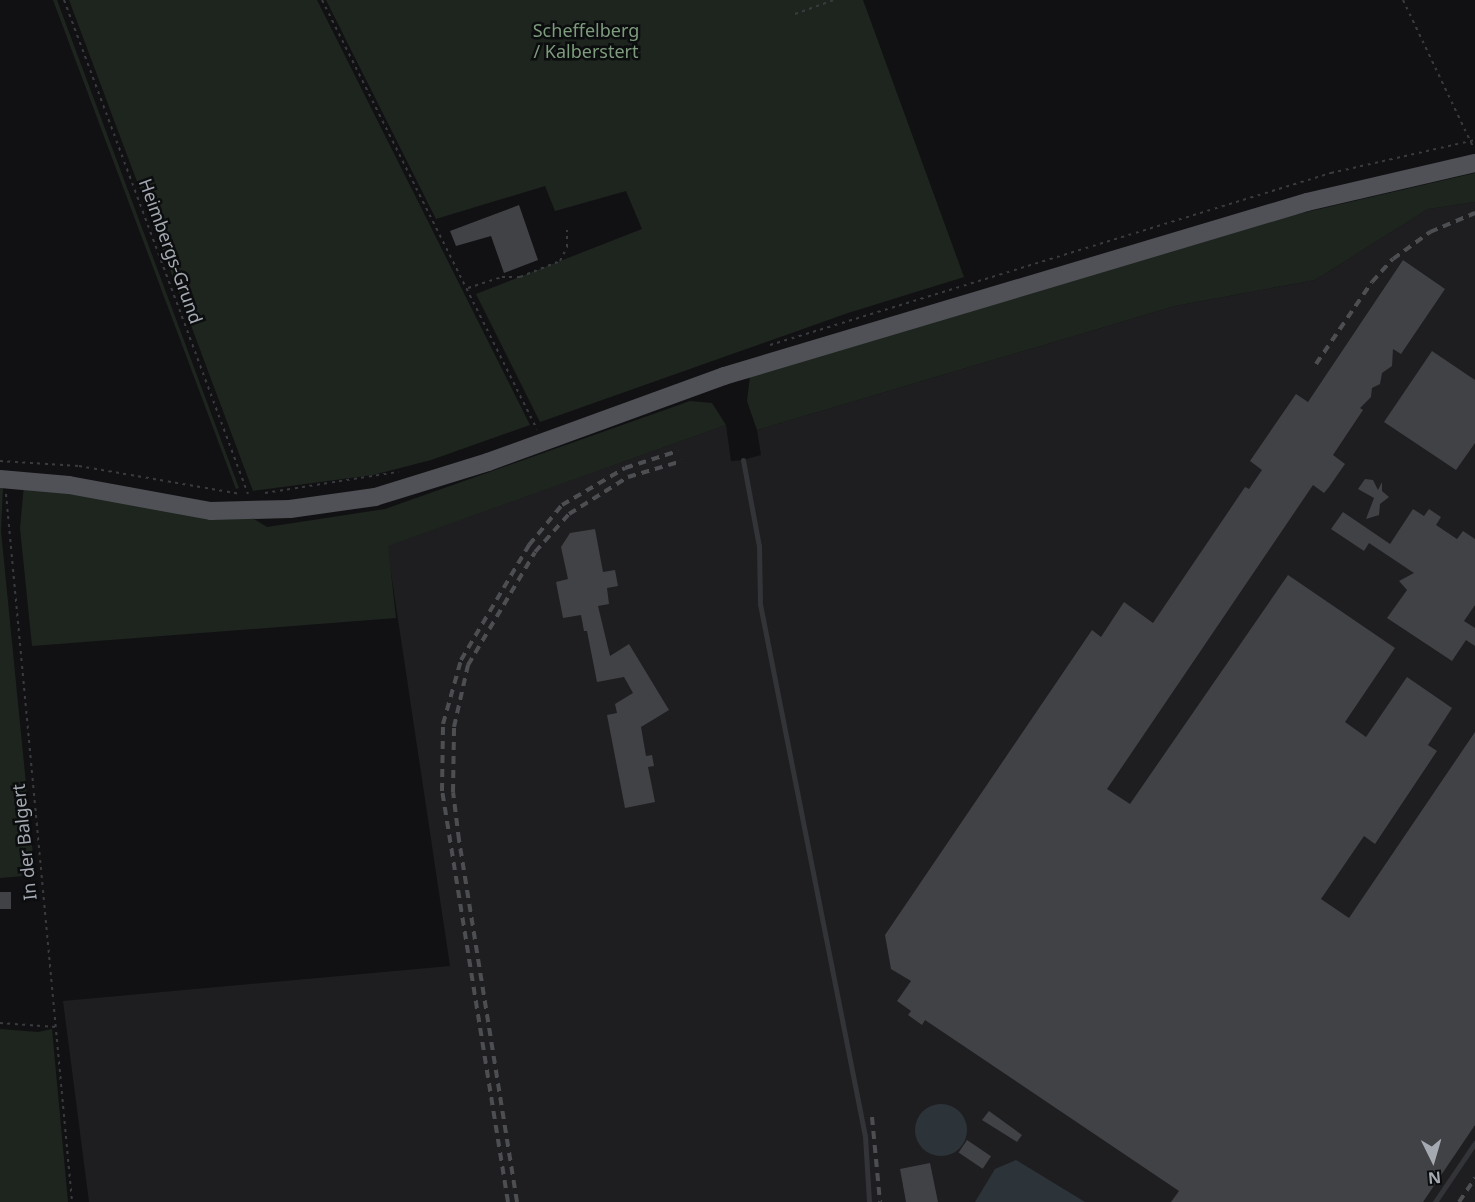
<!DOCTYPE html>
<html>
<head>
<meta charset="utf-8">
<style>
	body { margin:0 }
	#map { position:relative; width:1475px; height:1202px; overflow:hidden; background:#111113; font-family:"Noto Sans",sans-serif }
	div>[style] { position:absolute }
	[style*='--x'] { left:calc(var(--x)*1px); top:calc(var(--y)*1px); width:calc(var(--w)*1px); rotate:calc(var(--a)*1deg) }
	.built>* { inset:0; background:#1e1e20 }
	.green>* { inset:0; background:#1e251f }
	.water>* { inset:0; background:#2c343a }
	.round { border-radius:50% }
	.building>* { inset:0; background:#414246; transform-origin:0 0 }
	.path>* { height:2px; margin-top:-1px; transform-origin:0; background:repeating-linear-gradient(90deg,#393b3e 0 3px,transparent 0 7.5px) }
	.lane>* { height:5px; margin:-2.5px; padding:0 2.5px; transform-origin:2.5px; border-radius:2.5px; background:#333437 }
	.primary>* { height:18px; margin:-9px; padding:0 9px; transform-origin:9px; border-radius:9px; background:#4f5156 }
	.rail>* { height:4px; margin-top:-2px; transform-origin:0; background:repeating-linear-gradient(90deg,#4c4e52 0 8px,transparent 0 14px) }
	span { translate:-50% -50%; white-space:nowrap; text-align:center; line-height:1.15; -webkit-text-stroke:5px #0c0d0e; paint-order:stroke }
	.park-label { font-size:18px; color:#7d9b7d }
	.street-label { font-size:18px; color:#a4a9b2 }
	.north { position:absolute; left:1403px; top:1130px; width:60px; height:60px; -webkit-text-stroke:4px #0c0d0e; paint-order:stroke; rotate:175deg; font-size:16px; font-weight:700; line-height:24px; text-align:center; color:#a4a9b2 }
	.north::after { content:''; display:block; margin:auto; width:21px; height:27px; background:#a4a9b2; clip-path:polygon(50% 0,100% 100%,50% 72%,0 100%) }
</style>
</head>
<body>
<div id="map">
	<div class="built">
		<i style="clip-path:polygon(1475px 202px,1475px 1202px,89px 1202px,63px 1001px,450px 966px,387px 546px,726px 425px,731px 461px,743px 460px,761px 455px,757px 430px,1175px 306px,1315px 280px,1428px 209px)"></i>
	</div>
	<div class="green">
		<i style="clip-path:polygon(53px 0,57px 0,239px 488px,236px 489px)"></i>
		<i style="clip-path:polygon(69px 0,317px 0,530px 425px,431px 460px,373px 475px,253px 491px)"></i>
		<i style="clip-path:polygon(326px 0,863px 0,964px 277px,848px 313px,540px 422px,476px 294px,642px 229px,626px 191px,555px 211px,545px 186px,436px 219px)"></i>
		<i style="clip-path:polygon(1475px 173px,1475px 202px,1428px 209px,1315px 280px,1175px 306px,757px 430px,747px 401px,750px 376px,1242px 227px)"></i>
		<i style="clip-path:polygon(690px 401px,712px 403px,726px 425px,388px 546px,396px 618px,32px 646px,20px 528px,24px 485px,254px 519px,267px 527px,385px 509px)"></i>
		<i style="clip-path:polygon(0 486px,3px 486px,1px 531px,35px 875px,0 878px)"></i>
		<i style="clip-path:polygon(0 1029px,38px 1032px,52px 1029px,68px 1202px,0 1202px)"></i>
	</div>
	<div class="water">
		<i class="round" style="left:915px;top:1104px;width:52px;height:52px"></i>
		<i style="clip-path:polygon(1016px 1160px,1085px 1202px,975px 1202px,995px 1169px)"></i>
	</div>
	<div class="building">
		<i style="clip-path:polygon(519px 205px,538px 260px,504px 273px,491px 236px,456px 246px,450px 231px)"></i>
		<i style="clip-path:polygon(1403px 260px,1445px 289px,1401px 354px,1393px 349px,1392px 366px,1382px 373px,1380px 384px,1372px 388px,1371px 397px,1360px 408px,1363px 410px,1333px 455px,1345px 464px,1329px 487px,1324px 493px,1313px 485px,1107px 789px,1130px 804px,1288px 575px,1395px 648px,1345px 722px,1366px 737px,1407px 677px,1452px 708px,1428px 745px,1437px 751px,1375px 844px,1364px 836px,1321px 899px,1349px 918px,1475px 732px,1475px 1125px,1423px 1202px,1171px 1202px,1179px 1191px,925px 1020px,922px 1025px,908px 1015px,911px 1011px,897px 1001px,911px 981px,891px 969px,885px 935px,1092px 630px,1101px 637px,1124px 602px,1153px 623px,1245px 487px,1249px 489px,1262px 470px,1250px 461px,1296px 394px,1308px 402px)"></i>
		<i style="clip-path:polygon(1432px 351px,1475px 380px,1475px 443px,1456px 470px,1384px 422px)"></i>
		<i style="clip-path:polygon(1365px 479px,1373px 480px,1378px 490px,1382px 482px,1382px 491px,1389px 497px,1380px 504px,1379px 515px,1366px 519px,1374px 498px,1358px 489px)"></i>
		<i style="clip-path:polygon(1413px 509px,1424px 516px,1429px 509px,1441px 517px,1436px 525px,1457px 539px,1463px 531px,1475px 539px,1475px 605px,1464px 621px,1475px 628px,1475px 646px,1466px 640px,1452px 661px,1387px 618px,1407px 590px,1399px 581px,1414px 573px,1369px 543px,1364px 551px,1331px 529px,1343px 512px,1390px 544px)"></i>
		<i style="clip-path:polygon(595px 529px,603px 572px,615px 570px,618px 586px,607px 588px,609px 604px,598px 606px,610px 656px,629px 644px,669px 710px,641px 727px,646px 756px,652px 755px,654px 766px,648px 767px,655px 802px,625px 808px,607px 715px,617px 713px,615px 704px,633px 693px,624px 677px,597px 682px,587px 631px,584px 631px,581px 615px,563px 618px,556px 582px,568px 579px,561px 547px,570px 533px)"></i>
		<i style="left:0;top:892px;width:11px;height:17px"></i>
		<i style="clip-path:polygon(989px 1111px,1022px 1135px,1017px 1142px,982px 1120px)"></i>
		<i style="left:967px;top:1140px;width:29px;height:15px;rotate:34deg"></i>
		<i style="clip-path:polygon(930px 1163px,938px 1202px,906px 1202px,900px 1169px)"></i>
	</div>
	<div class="path">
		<i style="--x:64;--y:0;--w:527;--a:69.57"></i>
		<i style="--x:322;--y:0;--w:480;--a:63.4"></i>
		<i style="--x:1403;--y:0;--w:165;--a:64.5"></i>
		<i style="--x:795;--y:14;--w:41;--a:-19.7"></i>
		<i style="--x:468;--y:288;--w:36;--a:-18"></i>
		<i style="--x:502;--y:277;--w:18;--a:0"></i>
		<i style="--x:520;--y:277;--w:43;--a:-21.8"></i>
		<i style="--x:560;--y:261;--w:16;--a:-63"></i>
		<i style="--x:567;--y:247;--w:17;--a:-90"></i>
		<i style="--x:770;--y:345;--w:587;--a:-17.05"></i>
		<i style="--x:1331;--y:173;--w:148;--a:-12.9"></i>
		<i style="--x:0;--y:461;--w:79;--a:3.6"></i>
		<i style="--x:79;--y:466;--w:164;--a:9.8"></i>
		<i style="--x:265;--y:493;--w:135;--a:-9"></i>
		<i style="--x:6;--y:494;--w:711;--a:84.67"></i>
		<i style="--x:0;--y:1023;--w:56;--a:4.1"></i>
	</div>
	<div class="lane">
		<i style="--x:743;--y:460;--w:87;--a:79.5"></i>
		<i style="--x:759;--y:546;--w:58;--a:89"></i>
		<i style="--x:760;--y:604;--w:542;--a:78.84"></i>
		<i style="--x:865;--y:1136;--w:66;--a:86.5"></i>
		<i style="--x:1435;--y:1202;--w:71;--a:-55.9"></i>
	</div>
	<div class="primary">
		<i style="--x:0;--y:479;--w:69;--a:5"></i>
		<i style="--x:69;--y:485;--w:144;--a:10.4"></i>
		<i style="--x:211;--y:511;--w:79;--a:-1.5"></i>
		<i style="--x:290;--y:509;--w:86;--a:-8"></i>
		<i style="--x:375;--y:497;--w:118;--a:-17.2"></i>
		<i style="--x:488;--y:462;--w:251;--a:-20"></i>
		<i style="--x:724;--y:376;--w:608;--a:-16.62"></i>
		<i style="--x:1307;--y:202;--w:172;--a:-13.1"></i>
	</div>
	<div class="rail">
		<i style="--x:1316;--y:364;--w:99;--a:-55.7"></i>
		<i style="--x:1372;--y:282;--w:31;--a:-48"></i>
		<i style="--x:1393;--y:259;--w:46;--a:-36.1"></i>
		<i style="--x:1430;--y:232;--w:49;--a:-22.9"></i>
		<i style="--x:872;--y:1117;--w:85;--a:84.6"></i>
		<i style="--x:508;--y:1202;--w:416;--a:-99.1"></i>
		<i style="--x:442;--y:791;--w:67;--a:-89.1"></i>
		<i style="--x:443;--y:724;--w:66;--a:-74.3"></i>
		<i style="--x:461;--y:660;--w:134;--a:-59.4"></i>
		<i style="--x:529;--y:545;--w:52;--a:-50.5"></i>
		<i style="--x:562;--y:505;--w:73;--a:-30.4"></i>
		<i style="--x:625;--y:468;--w:56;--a:-17.8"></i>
		<i style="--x:517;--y:1202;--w:367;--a:-99.1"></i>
		<i style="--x:459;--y:840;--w:48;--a:-97.1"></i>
		<i style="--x:453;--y:792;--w:65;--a:-89.1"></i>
		<i style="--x:454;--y:727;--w:64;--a:-77.3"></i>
		<i style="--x:468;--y:665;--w:131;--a:-59.3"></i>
		<i style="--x:535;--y:552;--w:51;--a:-48.2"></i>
		<i style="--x:569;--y:514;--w:70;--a:-32.1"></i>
		<i style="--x:628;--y:477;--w:56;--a:-16.5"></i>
		<i style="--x:1459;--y:1202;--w:29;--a:-56"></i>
	</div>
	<div class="park-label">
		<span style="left:586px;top:41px">Scheffelberg<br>/ Kalberstert</span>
	</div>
	<div class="street-label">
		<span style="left:171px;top:251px;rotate:70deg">Heimbergs-Grund</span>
		<span style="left:24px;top:842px;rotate:-96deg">In der Balgert</span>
	</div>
	<div class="north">N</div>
</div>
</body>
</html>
